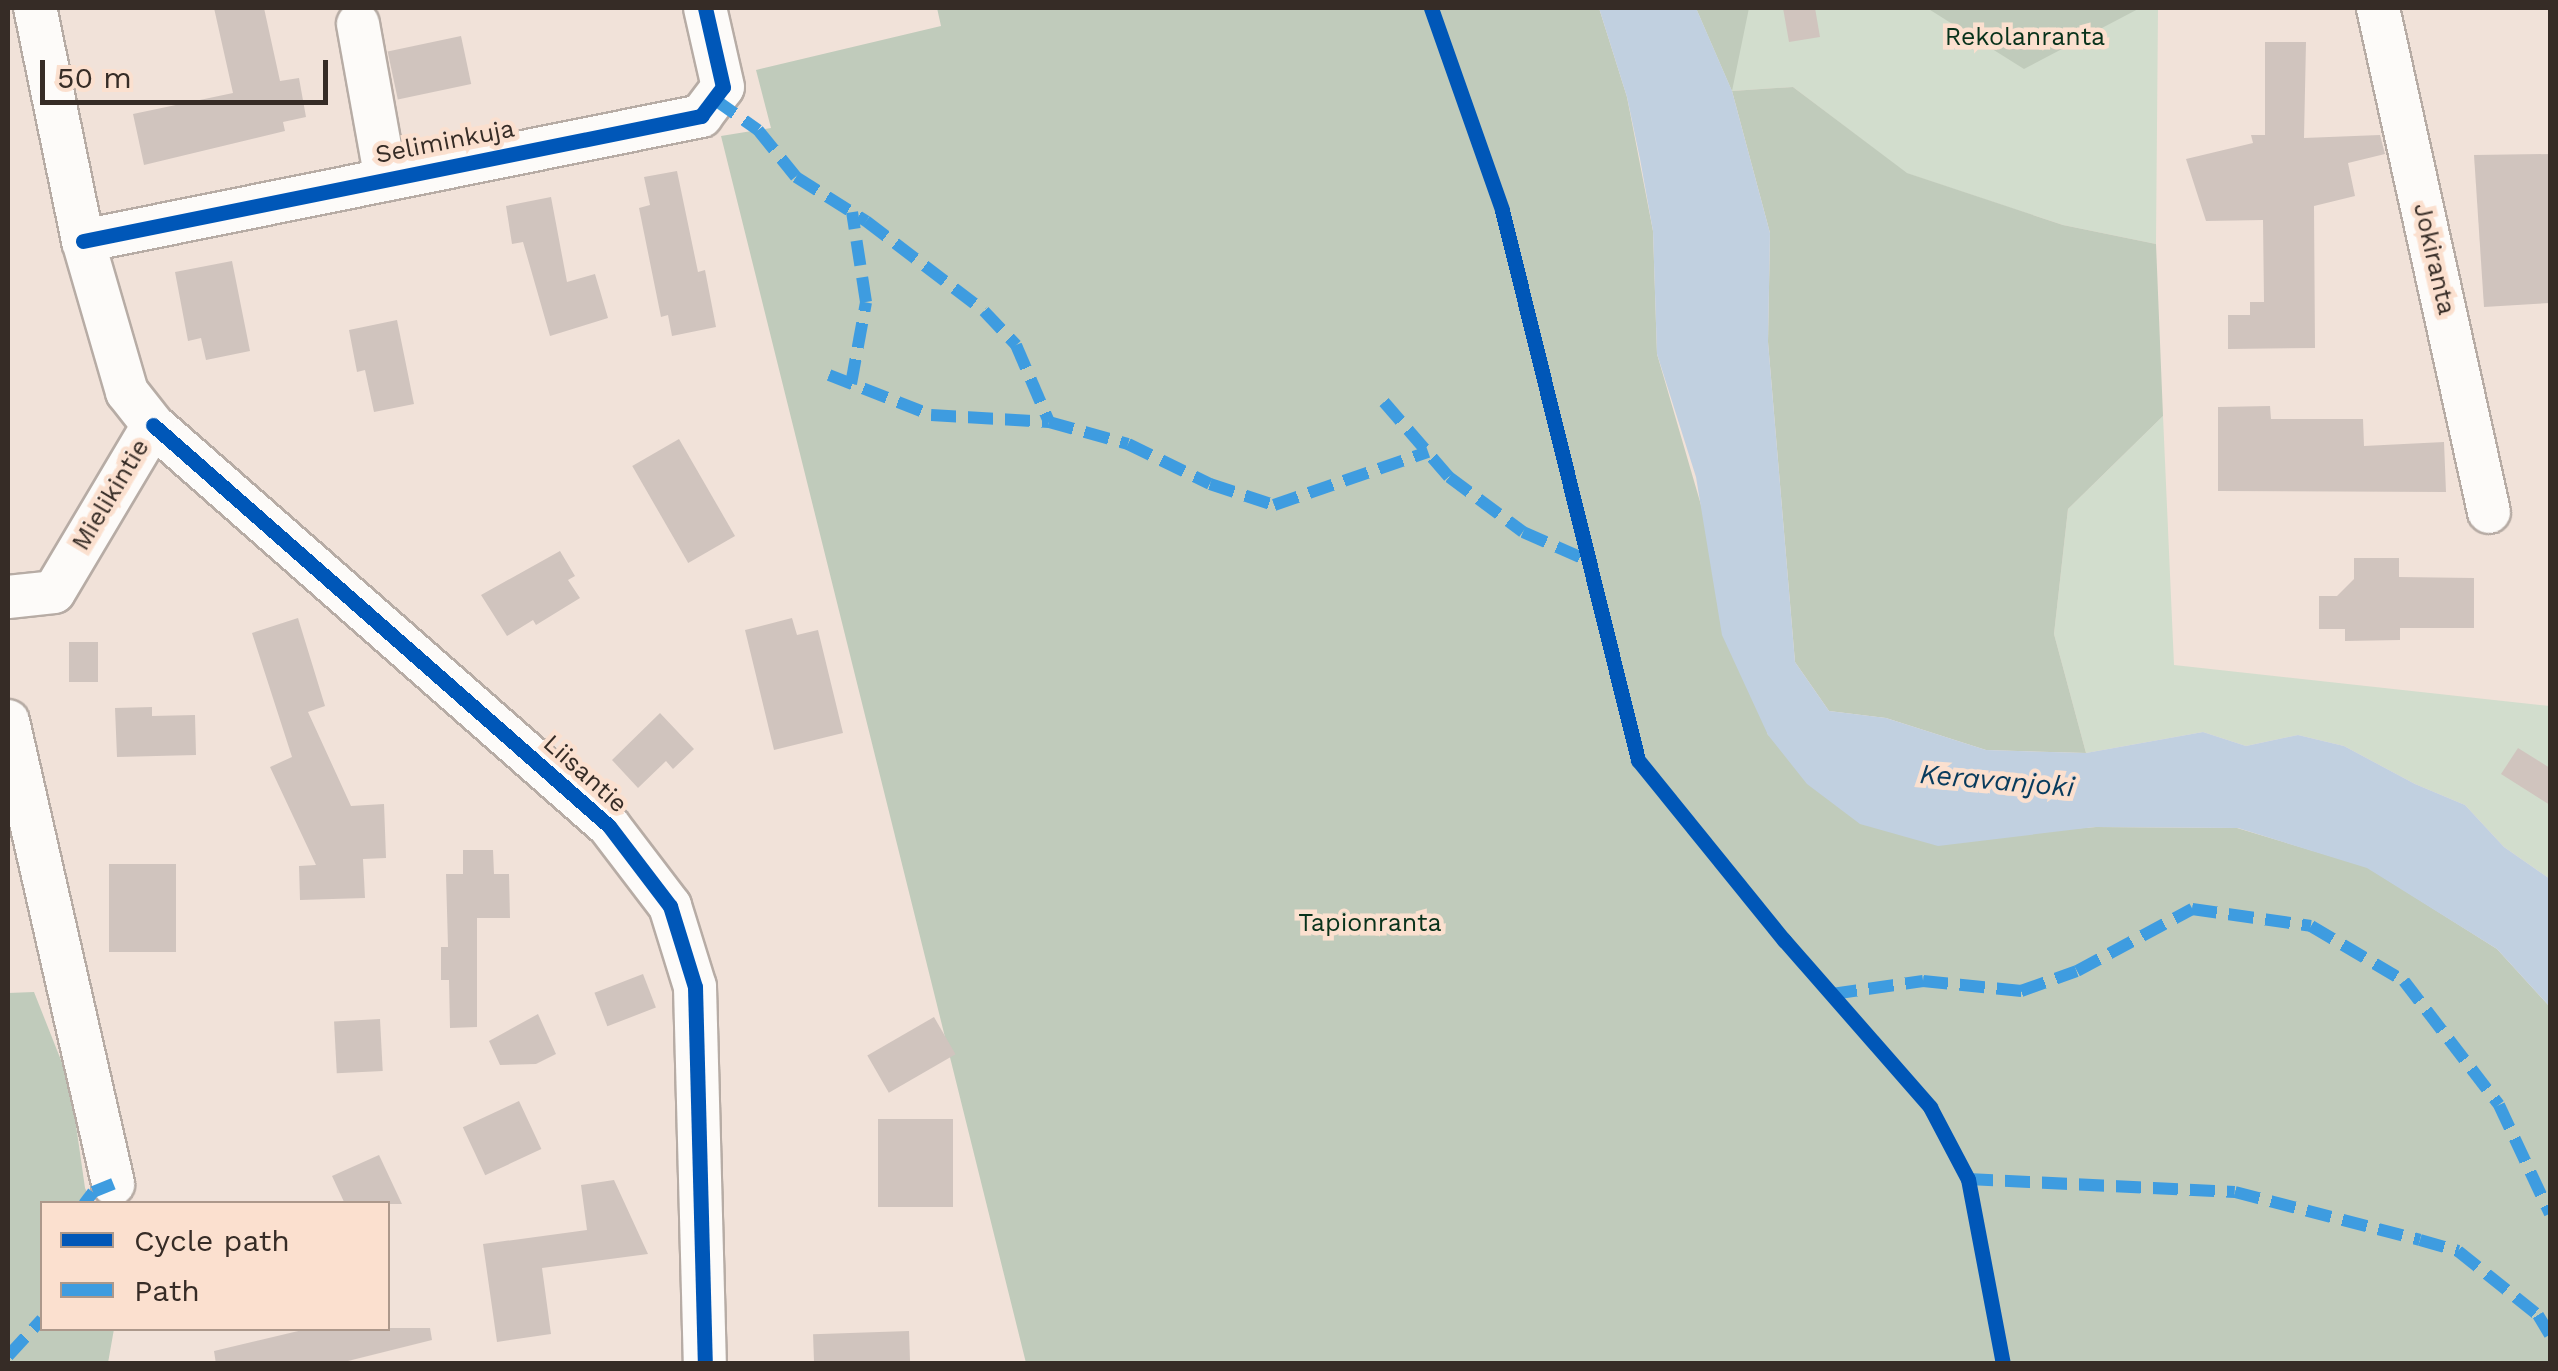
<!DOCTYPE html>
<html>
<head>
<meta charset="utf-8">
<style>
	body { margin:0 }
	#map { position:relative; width:2558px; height:1371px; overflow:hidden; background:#f1e2d9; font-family:"Work Sans",sans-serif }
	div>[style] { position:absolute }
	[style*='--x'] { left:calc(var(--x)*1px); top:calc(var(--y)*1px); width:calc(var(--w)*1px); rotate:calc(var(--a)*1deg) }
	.green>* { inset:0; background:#d2ddcd }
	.forest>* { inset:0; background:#c0cbbb }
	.water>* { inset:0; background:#c1d0e0 }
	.building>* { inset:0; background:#d0c4be; transform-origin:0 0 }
	.roads { filter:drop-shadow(2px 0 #b7aca5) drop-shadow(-2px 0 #b7aca5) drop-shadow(0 2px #b7aca5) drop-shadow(0 -2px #b7aca5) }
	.minor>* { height:42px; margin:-21px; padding:0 21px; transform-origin:21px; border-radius:21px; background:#fdfbf9 }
	.quiet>* { height:12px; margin-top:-6px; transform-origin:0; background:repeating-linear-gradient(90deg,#3e9ce0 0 25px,transparent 0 37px) }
	.cycleway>* { height:15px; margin:-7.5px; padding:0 7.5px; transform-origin:7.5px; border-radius:7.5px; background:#0057b8 }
	span { translate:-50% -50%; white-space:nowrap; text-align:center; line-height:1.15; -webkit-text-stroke:9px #fbe0cf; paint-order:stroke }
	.park-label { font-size:25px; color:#08321b }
	.street-label { font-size:25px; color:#362c26 }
	.water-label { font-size:28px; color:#083b5d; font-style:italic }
	.frame { position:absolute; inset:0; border:10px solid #362c26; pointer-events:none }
	.legend { position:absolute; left:40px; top:1201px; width:350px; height:130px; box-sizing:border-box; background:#fbe0cf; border:2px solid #ac988b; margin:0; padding:12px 18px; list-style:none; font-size:30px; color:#362c26 }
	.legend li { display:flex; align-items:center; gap:20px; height:50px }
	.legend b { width:50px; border:2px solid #ac988b }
	.scale { position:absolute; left:40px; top:60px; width:288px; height:45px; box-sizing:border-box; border:5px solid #362c26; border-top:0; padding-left:12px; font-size:30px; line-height:35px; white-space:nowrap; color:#362c26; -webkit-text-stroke:8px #fbe0cf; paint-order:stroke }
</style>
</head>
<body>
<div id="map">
	<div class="green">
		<i style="clip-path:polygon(1696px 8px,2158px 8px,2156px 244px,2063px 225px,1906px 173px,1793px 87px,1732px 91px)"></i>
		<i style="clip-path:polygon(2163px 416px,2174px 665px,2550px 706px,2550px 879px,2504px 847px,2465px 805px,2415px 784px,2344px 746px,2298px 735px,2246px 746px,2203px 732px,2086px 753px,2054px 634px,2068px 509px)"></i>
	</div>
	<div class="forest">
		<i style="clip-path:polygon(937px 8px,1599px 8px,1627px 97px,1653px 231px,1657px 354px,1768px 735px,2019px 833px,2096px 827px,2237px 828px,2367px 867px,2497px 949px,2550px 1007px,2550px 1363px,1026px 1363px,721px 136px,771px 128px,756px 70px,941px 26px)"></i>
		<i style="clip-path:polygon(1696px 8px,1749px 8px,1732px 91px,1793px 87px,1907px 173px,2063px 225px,2156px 244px,2163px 416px,2068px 509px,2054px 634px,2086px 753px,1986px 750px,1886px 718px,1829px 711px,1795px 662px,1768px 342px,1770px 233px,1732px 91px)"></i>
		<i style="clip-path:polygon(1927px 8px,2140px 8px,2024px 69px)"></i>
		<i style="clip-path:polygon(34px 992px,70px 1083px,85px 1188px,92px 1203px,42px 1204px,42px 1328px,114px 1329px,108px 1363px,8px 1361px,8px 993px)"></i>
	</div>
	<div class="water">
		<i style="clip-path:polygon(1599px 8px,1696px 8px,1732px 91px,1770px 233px,1768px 342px,1795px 662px,1829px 711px,1886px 718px,1986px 750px,2086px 753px,2203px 732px,2246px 746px,2298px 735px,2344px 746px,2415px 784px,2465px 805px,2504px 847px,2550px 879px,2550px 1007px,2497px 949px,2367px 868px,2238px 828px,2095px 827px,1938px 846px,1860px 824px,1807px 784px,1768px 735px,1722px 635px,1696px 477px,1657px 354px,1653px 231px,1640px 159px,1627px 97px)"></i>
	</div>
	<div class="building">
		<i style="clip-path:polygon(214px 8px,264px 8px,280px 81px,299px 78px,306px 117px,283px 122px,285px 131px,144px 165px,133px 114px,233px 93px)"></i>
		<i style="clip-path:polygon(1783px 8px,1815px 8px,1820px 37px,1789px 42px)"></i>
		<i style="left:461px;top:36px;width:49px;height:75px;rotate:78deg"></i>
		<i style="clip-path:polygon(2265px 42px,2306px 42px,2304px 138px,2380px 135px,2385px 154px,2348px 163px,2355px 196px,2314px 206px,2315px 348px,2228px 349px,2228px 315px,2250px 315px,2250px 302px,2264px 302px,2263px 220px,2206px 221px,2186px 159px,2253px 143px,2251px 135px,2265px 135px)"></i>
		<i style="clip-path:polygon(2550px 154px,2550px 303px,2484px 307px,2474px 155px)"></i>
		<i style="clip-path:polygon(677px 171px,698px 272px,705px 270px,716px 327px,672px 336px,668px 315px,661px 317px,639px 208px,650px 205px,644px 177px)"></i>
		<i style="clip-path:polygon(551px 197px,567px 282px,595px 274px,608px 318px,550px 336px,523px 242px,512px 244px,506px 206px)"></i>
		<i style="clip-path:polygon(232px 261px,250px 351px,206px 360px,201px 338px,188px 341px,175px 272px)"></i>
		<i style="clip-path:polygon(397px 320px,414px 404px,374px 412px,365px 370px,357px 372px,349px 330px)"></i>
		<i style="clip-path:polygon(2270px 406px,2271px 419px,2363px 419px,2364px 446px,2444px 442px,2446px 492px,2218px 491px,2218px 407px)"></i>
		<i style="left:679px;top:439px;width:112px;height:54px;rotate:60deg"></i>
		<i style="clip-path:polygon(560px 551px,575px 576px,568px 580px,580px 598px,536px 625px,533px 620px,507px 636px,481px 595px)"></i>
		<i style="clip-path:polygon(2354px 558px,2399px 558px,2399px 577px,2474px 578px,2474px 628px,2400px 628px,2400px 640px,2345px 641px,2345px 629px,2319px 629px,2319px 596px,2337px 596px,2354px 579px)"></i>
		<i style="clip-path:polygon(298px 618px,325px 706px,308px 712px,351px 806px,384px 804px,386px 858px,363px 859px,365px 898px,300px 900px,299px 866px,316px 865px,270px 767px,292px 757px,252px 633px)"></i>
		<i style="clip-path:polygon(792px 618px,797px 635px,818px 630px,843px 733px,774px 750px,745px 630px)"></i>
		<i style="left:98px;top:642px;width:40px;height:29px;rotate:90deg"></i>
		<i style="clip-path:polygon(152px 707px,152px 716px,195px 715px,196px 755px,117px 757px,115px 708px)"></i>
		<i style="clip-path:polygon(660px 713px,694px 749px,673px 769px,666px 761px,638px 788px,612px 760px)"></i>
		<i style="clip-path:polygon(2518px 748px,2550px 768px,2550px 805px,2501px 774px)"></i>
		<i style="clip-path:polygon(463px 850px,493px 850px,494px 874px,509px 874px,510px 918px,477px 918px,477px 1027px,450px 1028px,449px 980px,441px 980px,441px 947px,448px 947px,446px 874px,463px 874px)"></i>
		<i style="left:109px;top:864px;width:67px;height:88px"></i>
		<i style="left:643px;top:974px;width:36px;height:52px;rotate:69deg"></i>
		<i style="clip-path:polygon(538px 1014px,556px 1054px,536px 1064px,500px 1065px,489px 1041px)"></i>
		<i style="left:934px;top:1017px;width:43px;height:77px;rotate:60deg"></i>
		<i style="left:380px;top:1019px;width:52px;height:46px;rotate:87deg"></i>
		<i style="left:519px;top:1101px;width:53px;height:62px;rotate:65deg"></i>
		<i style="left:878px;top:1119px;width:75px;height:88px"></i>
		<i style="clip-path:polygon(379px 1155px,402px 1204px,345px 1204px,332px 1176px)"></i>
		<i style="clip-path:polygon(614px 1180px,648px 1254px,542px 1268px,551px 1334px,497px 1342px,483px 1244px,587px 1230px,581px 1185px)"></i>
		<i style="clip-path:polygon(311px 1328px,430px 1328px,432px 1340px,336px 1364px,216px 1364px,214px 1351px)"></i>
		<i style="left:909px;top:1331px;width:33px;height:96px;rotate:88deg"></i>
	</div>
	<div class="roads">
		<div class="minor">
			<i style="--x:2378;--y:8;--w:516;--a:77.58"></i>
			<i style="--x:358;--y:24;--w:158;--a:79.8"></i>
			<i style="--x:83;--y:241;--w:631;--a:-11.43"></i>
			<i style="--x:701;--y:116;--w:36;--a:-53"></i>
			<i style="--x:723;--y:87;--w:81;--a:-102.8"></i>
			<i style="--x:153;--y:425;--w:607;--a:41.33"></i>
			<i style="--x:609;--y:826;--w:101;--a:52.7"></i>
			<i style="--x:670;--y:906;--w:85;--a:72.8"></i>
			<i style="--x:695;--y:987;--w:377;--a:88.5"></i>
			<i style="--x:8;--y:597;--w:46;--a:-6.2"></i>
			<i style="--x:54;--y:592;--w:194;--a:-59.3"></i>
			<i style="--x:153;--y:425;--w:42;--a:-128.2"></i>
			<i style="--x:127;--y:392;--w:157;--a:-106.2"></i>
			<i style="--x:83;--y:241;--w:238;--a:-101.6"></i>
			<i style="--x:8;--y:721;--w:475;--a:77.2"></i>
		</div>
	</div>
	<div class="quiet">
		<i style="--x:714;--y:99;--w:54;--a:35.2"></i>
		<i style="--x:758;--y:130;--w:60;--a:51"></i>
		<i style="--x:796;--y:177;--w:83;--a:32.2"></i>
		<i style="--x:866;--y:221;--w:148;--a:37.3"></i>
		<i style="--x:984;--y:311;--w:47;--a:46.7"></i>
		<i style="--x:1016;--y:345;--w:84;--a:66.8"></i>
		<i style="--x:829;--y:375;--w:110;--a:21.4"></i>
		<i style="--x:931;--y:415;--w:118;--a:3.4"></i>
		<i style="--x:1049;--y:422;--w:82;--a:15.6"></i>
		<i style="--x:1128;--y:444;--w:91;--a:26"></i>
		<i style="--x:1210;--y:484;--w:67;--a:18.2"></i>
		<i style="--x:1274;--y:505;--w:163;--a:-19"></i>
		<i style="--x:851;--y:384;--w:83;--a:-79.6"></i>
		<i style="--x:866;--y:302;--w:91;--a:-98.8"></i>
		<i style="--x:1384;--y:402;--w:99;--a:49.1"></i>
		<i style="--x:1449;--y:477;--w:92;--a:36.6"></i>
		<i style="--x:1523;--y:532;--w:72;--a:23.7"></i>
		<i style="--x:1832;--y:994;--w:92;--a:-8.1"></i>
		<i style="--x:1923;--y:981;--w:99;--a:5.8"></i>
		<i style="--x:2021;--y:991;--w:59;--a:-19.7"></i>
		<i style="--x:2077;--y:971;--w:131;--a:-28.3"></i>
		<i style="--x:2192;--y:909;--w:120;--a:8.1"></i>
		<i style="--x:2311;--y:926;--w:108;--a:30.6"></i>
		<i style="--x:2404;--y:981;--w:156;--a:52.5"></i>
		<i style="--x:2499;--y:1105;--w:120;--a:64.9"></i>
		<i style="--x:1968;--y:1179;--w:267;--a:2.8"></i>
		<i style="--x:2235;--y:1192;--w:191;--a:14.5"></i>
		<i style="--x:2420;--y:1240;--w:40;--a:16"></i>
		<i style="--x:2458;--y:1251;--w:102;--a:38.7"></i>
		<i style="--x:2538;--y:1315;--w:23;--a:59"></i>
		<i style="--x:84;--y:1204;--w:15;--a:-53"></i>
		<i style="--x:93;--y:1192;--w:22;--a:-22"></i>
		<i style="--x:8;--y:1356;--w:50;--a:-47.4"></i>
	</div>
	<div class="cycleway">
		<i style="--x:1431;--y:8;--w:214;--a:70.6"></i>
		<i style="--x:1502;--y:210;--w:567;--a:76.11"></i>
		<i style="--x:1638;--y:760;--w:232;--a:51"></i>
		<i style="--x:1784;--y:940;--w:222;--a:48.8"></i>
		<i style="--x:1930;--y:1107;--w:81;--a:62.2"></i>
		<i style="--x:1968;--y:1179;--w:188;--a:79.3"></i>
		<i style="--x:83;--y:241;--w:631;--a:-11.43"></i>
		<i style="--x:701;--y:116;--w:36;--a:-53"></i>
		<i style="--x:723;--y:87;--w:81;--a:-102.8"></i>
		<i style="--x:153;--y:425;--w:607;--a:41.33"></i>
		<i style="--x:609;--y:826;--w:101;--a:52.7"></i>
		<i style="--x:670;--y:906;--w:85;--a:72.8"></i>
		<i style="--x:695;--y:987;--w:377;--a:88.5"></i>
	</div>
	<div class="park-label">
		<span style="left:2025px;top:37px">Rekolanranta</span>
		<span style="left:1370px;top:923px">Tapionranta</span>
	</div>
	<div class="street-label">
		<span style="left:445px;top:142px;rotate:-11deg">Seliminkuja</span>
		<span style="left:2434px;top:259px;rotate:77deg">Jokiranta</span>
		<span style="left:111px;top:495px;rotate:-59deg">Mielikintie</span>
		<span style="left:585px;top:774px;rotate:42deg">Liisantie</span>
	</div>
	<div class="water-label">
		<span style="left:1997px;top:781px;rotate:5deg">Keravanjoki</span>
	</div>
	<div class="frame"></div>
	<ul class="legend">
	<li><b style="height:12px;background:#0057b8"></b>Cycle path</li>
	<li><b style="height:12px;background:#3e9ce0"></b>Path</li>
	</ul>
	<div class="scale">50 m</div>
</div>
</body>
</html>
